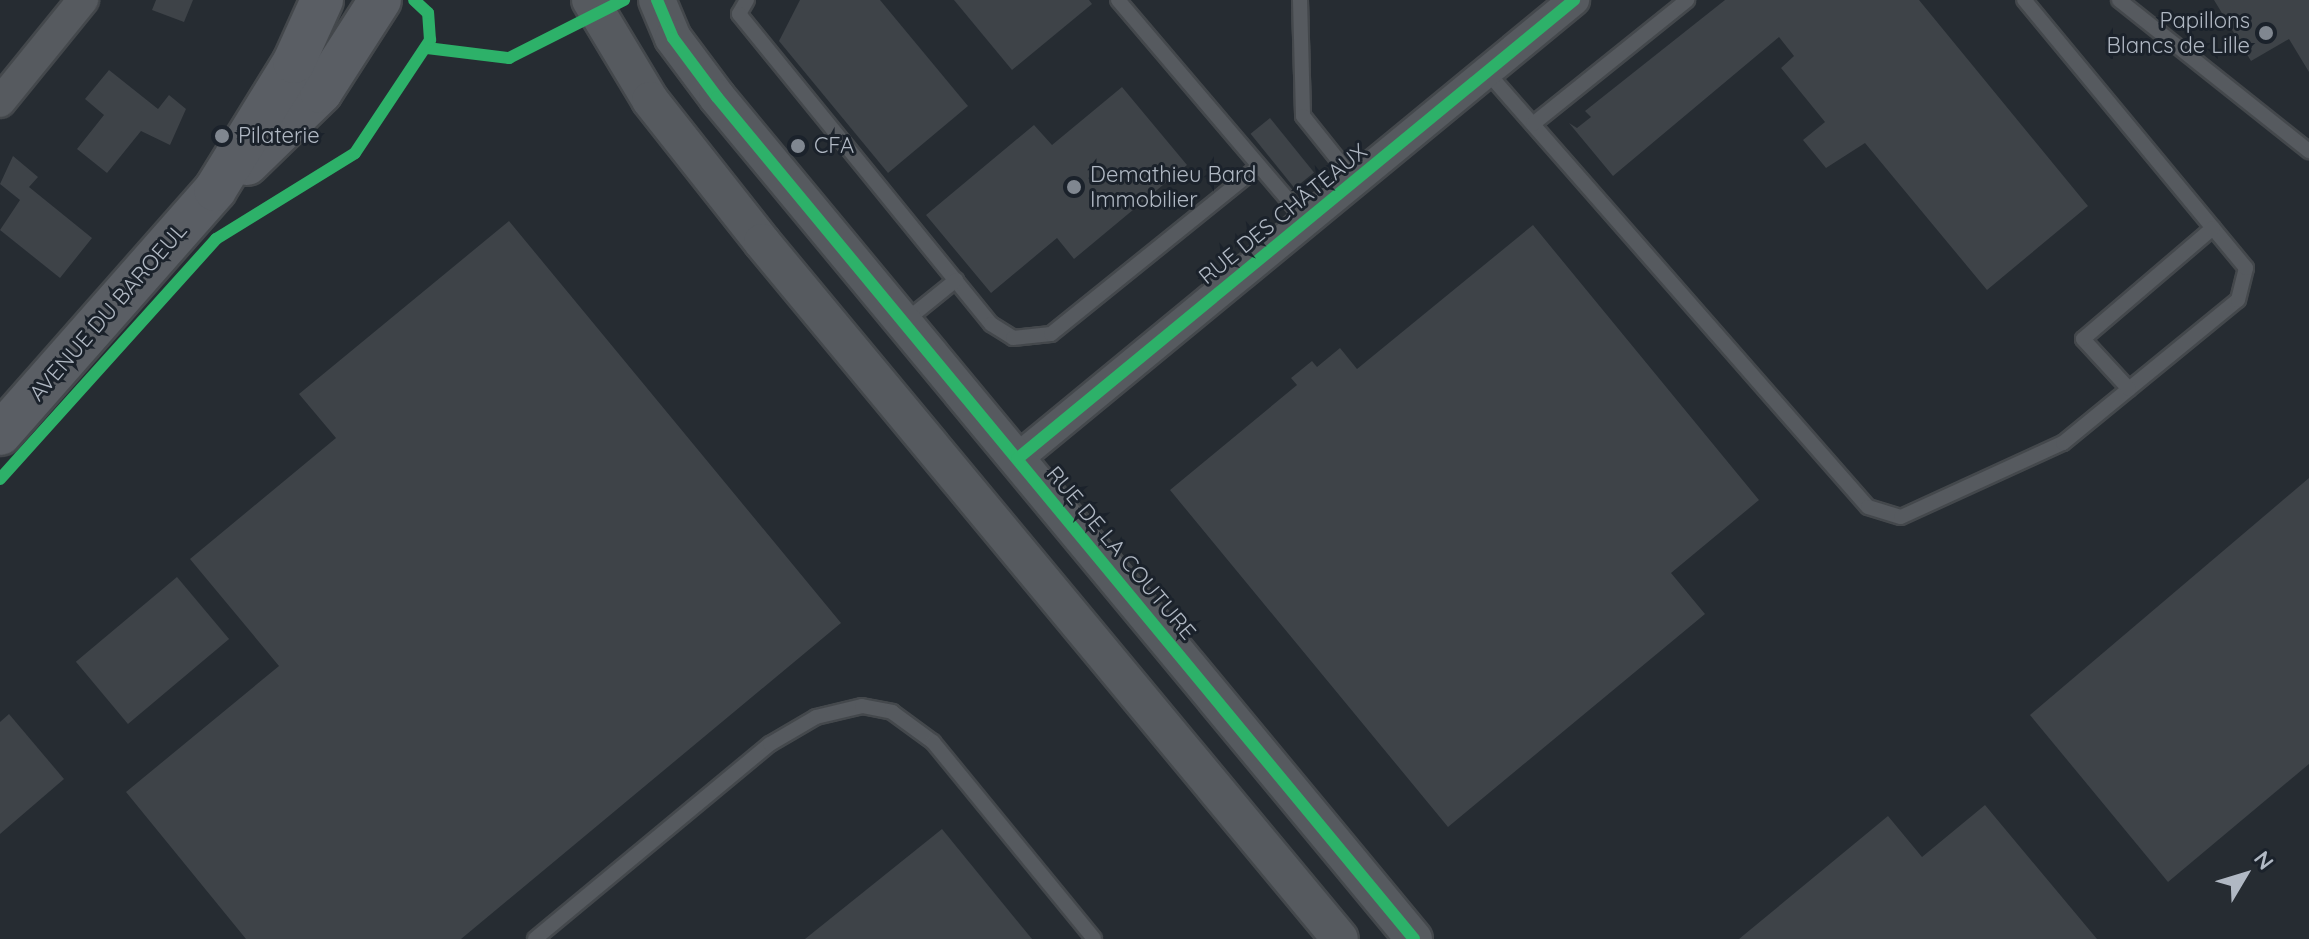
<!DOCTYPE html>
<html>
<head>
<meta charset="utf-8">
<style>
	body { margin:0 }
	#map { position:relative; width:2309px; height:939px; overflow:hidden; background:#262c32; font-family:Quicksand,sans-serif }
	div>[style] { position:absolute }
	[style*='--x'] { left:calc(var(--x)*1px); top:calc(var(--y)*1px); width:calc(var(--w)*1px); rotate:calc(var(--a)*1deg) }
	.building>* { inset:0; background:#3e4348; transform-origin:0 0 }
	.roads { filter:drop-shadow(2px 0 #44484c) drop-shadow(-2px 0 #44484c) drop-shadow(0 2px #44484c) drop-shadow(0 -2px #44484c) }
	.service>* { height:14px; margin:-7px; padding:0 7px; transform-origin:7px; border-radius:7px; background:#565a5f }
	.minor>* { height:30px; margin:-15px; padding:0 15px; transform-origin:15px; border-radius:15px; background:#565a5f }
	.tertiary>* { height:36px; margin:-18px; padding:0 18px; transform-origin:18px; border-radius:18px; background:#565a5f }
	.secondary>* { height:42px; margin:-21px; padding:0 21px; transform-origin:21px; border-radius:21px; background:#5a5e64 }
	.cycleway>* { height:12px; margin:-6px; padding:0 6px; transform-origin:6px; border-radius:6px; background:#2db169 }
	.dots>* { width:22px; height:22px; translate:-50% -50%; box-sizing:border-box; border:4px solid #1b222b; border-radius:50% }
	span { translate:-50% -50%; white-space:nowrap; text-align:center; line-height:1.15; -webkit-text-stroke:6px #1b222b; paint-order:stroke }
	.poi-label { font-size:22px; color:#b0b8c3 }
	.right { translate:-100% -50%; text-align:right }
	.left { translate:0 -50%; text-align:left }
	.street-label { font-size:22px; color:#b0b8c3 }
	.north { position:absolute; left:2205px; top:835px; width:80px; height:80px; -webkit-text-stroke:6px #1b222b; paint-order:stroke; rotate:52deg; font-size:22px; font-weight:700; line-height:32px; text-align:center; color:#b0b8c3 }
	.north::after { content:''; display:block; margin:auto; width:28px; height:36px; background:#b0b8c3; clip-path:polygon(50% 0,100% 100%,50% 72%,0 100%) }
</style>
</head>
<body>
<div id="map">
	<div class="building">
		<i style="clip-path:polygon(156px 0,193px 0,184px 22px,152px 10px)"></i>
		<i style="clip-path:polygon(800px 0,880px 0,968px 106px,888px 173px,779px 41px)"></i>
		<i style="clip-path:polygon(954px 0,1089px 0,1092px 4px,1012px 70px)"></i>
		<i style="clip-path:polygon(1725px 0,1919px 0,2088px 206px,1987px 290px,1865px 143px,1826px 168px,1803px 140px,1825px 122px,1781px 68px,1794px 56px,1779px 37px,1613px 176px,1569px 123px,1577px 128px,1591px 117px,1585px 111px)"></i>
		<i style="clip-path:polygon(2214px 0,2309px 0,2309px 72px,2289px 39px,2251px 61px)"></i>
		<i style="clip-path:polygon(109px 70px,158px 109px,169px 95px,186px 109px,170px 145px,141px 131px,107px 173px,77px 149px,104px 115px,85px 99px)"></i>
		<i style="clip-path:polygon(1122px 87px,1187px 165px,1074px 259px,1057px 238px,991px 293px,926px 215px,1034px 125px,1052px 145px)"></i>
		<i style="left:1270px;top:118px;width:70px;height:25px;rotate:51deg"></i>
		<i style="clip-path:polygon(13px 156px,38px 177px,29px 187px,92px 238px,60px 278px,0 230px,20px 200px,0 184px)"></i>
		<i style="clip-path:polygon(509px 221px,841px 623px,461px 939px,246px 939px,126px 792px,279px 666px,190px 559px,336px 438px,299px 394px)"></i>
		<i style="clip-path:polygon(1533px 225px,1759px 500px,1671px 573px,1705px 614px,1448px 827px,1170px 490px,1297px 385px,1291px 378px,1312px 361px,1317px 367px,1340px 348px,1357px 369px)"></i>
		<i style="clip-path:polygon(2309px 478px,2309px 764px,2168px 882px,2030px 715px)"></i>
		<i style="left:177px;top:577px;width:81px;height:132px;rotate:50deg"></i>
		<i style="clip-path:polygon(9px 714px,64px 779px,0 834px,0 722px)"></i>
		<i style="clip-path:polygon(1985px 805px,2097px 939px,1739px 939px,1888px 816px,1922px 857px)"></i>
		<i style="clip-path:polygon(942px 829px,1032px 939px,805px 939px)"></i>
	</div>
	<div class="roads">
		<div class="service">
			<i style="--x:747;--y:0;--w:16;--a:120"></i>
			<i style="--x:739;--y:14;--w:400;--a:50.9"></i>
			<i style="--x:991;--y:324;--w:26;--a:32"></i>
			<i style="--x:1013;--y:338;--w:38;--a:-6"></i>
			<i style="--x:1051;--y:334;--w:267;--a:-38.9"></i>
			<i style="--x:1118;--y:0;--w:290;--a:49.6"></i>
			<i style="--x:1300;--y:0;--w:116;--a:88.5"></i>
			<i style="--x:1303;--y:116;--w:83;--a:51.3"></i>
			<i style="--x:2119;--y:0;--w:243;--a:38.5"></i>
			<i style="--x:1487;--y:72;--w:578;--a:48.79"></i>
			<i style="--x:1868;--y:507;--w:34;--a:17"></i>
			<i style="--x:1901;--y:517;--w:178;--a:-24.6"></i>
			<i style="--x:2063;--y:443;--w:226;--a:-39.3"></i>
			<i style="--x:2238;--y:300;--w:33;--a:-76"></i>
			<i style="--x:2246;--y:268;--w:348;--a:-129.6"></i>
			<i style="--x:1533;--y:124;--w:198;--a:-38.8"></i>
			<i style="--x:904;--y:322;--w:67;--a:-38.9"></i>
			<i style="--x:2129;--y:389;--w:68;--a:-132.6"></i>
			<i style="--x:2083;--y:339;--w:171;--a:-40.5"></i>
			<i style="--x:535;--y:939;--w:305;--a:-39.7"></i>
			<i style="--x:770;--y:744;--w:53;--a:-30.4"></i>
			<i style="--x:816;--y:717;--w:47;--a:-13.4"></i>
			<i style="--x:862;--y:706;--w:31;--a:11"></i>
			<i style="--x:892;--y:712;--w:51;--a:36.2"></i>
			<i style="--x:933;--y:742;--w:254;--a:50.7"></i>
		</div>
		<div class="minor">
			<i style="--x:0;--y:102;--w:132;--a:-50.9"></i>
			<i style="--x:1017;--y:459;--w:722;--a:-39.49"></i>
		</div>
		<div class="tertiary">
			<i style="--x:590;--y:0;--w:117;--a:59"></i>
			<i style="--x:650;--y:100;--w:181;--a:51.7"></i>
			<i style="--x:762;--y:242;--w:905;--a:50.33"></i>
			<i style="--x:657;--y:0;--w:41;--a:67.2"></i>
			<i style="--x:673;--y:38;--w:74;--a:53.3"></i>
			<i style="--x:717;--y:97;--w:1093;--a:50.38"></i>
		</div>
		<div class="secondary">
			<i style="--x:247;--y:164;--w:103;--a:-44.2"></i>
			<i style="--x:321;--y:92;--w:109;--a:-57.3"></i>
			<i style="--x:0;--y:434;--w:325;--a:-48.6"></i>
			<i style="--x:215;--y:190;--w:150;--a:-58.3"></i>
			<i style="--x:294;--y:62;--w:68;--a:-65.7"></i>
		</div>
	</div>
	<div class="cycleway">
		<i style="--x:657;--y:0;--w:41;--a:67.2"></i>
		<i style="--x:673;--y:38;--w:74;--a:53.3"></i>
		<i style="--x:717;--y:97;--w:1093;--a:50.38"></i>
		<i style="--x:427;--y:48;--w:83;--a:7"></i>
		<i style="--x:509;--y:58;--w:129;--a:-26.8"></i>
		<i style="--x:1017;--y:459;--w:722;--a:-39.49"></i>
		<i style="--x:0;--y:479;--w:323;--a:-48"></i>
		<i style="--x:216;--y:239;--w:163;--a:-31.7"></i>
		<i style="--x:355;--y:153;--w:136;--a:-56.4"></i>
		<i style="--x:430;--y:40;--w:27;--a:-94"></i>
		<i style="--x:428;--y:13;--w:19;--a:-137"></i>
	</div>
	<div class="dots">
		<i style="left:2266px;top:33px;background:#808790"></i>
		<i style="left:222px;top:136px;background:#808790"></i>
		<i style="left:798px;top:146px;background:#808790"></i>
		<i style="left:1074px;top:187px;background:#808790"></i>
	</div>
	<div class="poi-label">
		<span class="right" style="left:2250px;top:33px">Papillons<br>Blancs de Lille</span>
		<span class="left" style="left:238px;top:136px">Pilaterie</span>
		<span class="left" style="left:814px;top:146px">CFA</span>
		<span class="left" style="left:1090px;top:187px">Demathieu Bard<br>Immobilier</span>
	</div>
	<div class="street-label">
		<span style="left:1283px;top:214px;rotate:-39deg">RUE DES CHÂTEAUX</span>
		<span style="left:108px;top:312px;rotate:-49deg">AVENUE DU BAROEUL</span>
		<span style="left:1121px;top:553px;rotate:50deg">RUE DE LA COUTURE</span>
	</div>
	<div class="north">N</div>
</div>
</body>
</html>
